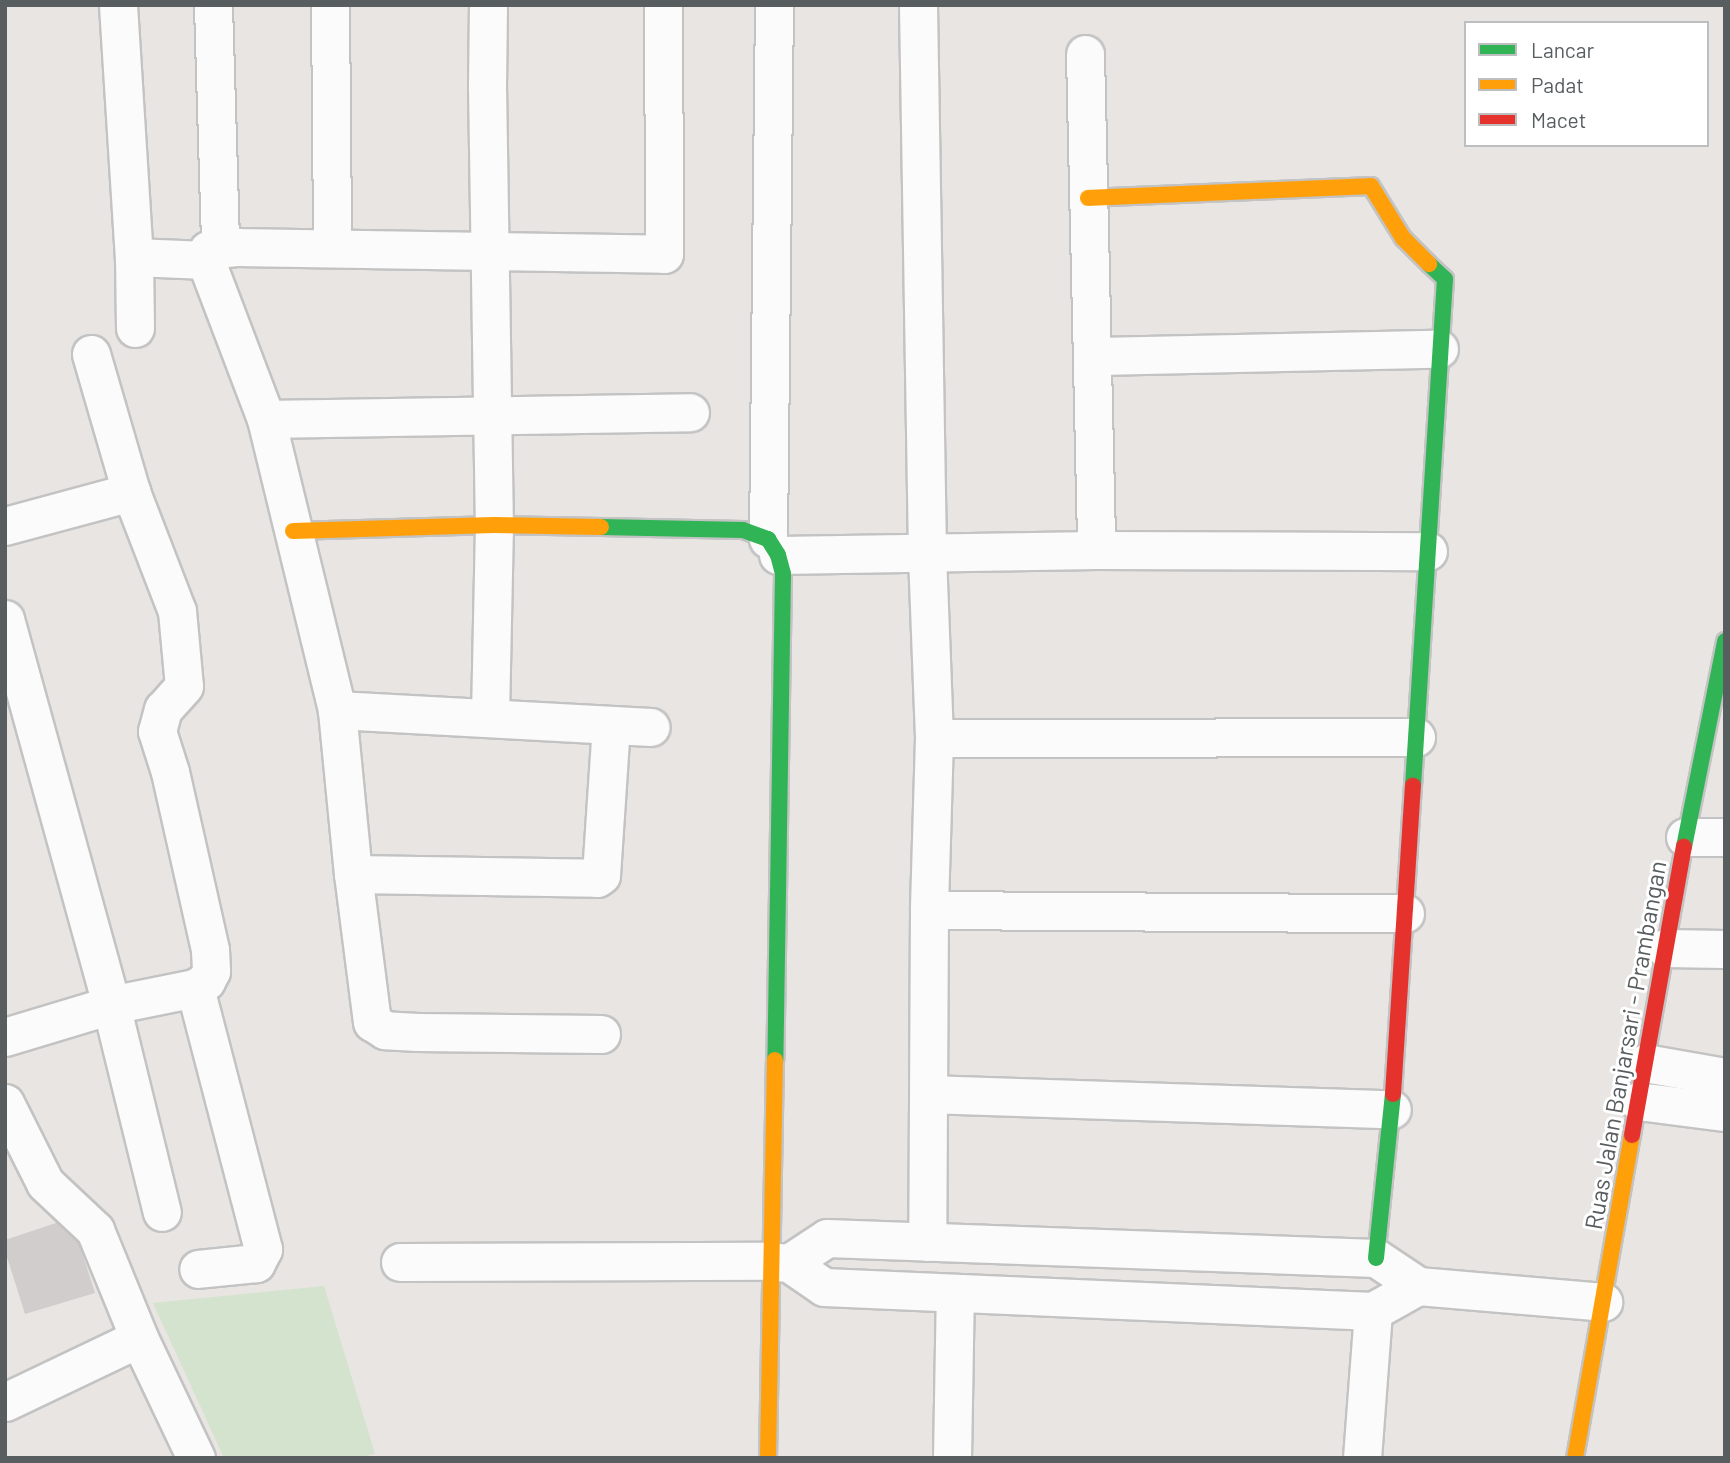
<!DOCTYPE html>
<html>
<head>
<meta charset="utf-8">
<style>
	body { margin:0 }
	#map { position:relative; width:1730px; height:1463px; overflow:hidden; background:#e8e5e2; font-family:Barlow,sans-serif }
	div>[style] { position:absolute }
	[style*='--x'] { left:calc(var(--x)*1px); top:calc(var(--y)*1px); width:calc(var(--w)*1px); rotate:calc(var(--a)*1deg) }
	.green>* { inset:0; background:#d4e3cd }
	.building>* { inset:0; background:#d0cdcc }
	.roads { filter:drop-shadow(2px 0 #c3c3c3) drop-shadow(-2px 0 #c3c3c3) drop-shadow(0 2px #c3c3c3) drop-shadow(0 -2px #c3c3c3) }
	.street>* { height:37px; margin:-18.5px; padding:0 18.5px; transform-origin:18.5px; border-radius:18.5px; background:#fcfbfb }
	.fast>* { height:16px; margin:-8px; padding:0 8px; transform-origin:8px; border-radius:8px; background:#30b455 }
	.slow>* { height:16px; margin:-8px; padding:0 8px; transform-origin:8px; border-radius:8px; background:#ff9f0a }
	.jam>* { height:16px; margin:-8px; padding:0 8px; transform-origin:8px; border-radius:8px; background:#e5322d }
	span { translate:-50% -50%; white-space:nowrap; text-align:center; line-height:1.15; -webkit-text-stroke:6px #fff; paint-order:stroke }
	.street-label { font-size:24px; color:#585d60 }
	.frame { position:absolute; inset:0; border:7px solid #585d60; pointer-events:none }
	.legend { position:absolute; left:1464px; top:21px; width:245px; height:126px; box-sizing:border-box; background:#fff; border:2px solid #bcbebf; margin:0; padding:9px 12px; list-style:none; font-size:21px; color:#585d60 }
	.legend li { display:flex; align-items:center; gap:14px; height:35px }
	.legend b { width:35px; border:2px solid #bcbebf }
</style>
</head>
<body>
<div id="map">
	<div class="green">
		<i style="clip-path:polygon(324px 1286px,375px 1454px,356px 1458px,224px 1458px,153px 1303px)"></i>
	</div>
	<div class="building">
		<i style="clip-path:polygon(71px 1218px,95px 1293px,25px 1314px,5px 1251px,5px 1240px)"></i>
	</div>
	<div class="roads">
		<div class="street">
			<i style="--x:118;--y:5;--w:253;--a:86.4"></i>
			<i style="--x:134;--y:257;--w:71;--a:89.2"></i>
			<i style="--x:213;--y:5;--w:242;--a:88.3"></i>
			<i style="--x:330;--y:5;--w:243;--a:89.5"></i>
			<i style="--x:488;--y:5;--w:80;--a:90.7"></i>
			<i style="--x:487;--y:85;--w:440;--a:89.1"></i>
			<i style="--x:494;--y:525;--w:193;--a:91.2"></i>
			<i style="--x:918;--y:5;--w:550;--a:89.06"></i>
			<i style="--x:927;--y:555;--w:183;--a:87.8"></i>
			<i style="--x:934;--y:738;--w:172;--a:91.7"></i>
			<i style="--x:929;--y:910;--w:332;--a:90.3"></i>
			<i style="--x:1085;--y:54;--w:496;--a:88.7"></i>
			<i style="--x:134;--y:257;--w:72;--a:2.4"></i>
			<i style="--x:91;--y:354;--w:144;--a:73.8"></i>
			<i style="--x:1093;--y:356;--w:346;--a:-1.2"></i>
			<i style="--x:266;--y:419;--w:424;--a:-0.9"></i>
			<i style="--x:5;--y:526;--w:131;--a:-15.1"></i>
			<i style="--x:131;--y:492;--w:128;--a:68.9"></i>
			<i style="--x:177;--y:611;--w:75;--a:84.7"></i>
			<i style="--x:184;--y:686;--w:31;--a:132"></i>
			<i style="--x:163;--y:709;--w:23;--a:105"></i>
			<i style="--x:157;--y:731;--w:43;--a:72.4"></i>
			<i style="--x:170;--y:772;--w:182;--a:77.3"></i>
			<i style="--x:210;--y:950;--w:21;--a:87"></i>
			<i style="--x:211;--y:971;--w:11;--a:117"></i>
			<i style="--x:206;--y:981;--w:13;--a:148"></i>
			<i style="--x:195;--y:988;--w:86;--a:168.6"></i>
			<i style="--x:111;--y:1005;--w:111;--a:163.2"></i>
			<i style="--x:768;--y:539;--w:534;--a:-89.36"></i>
			<i style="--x:778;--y:555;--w:318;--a:-0.9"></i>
			<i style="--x:1096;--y:550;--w:332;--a:0.2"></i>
			<i style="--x:5;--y:619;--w:400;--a:74.6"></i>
			<i style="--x:111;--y:1005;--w:213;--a:76.2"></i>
			<i style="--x:337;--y:710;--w:300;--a:-103.7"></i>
			<i style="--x:266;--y:419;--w:160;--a:-110.8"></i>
			<i style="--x:209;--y:269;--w:9;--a:-108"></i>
			<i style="--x:206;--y:260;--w:10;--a:-79"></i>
			<i style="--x:208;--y:250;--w:30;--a:-6"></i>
			<i style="--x:238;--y:247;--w:426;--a:0.9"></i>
			<i style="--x:664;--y:254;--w:249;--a:-90.2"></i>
			<i style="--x:934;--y:738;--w:482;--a:-0.1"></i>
			<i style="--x:1685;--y:837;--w:40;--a:0"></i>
			<i style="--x:353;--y:874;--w:244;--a:0.9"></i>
			<i style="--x:597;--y:878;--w:5;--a:-37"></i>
			<i style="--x:601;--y:875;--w:150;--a:-86.2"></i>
			<i style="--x:929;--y:910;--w:476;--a:0.4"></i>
			<i style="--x:1665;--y:948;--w:60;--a:1"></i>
			<i style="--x:195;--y:988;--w:270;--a:75.4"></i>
			<i style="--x:263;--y:1249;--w:16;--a:117"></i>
			<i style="--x:256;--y:1263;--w:58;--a:174.1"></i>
			<i style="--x:601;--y:1034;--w:183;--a:-179.4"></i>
			<i style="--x:418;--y:1032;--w:33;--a:-177"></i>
			<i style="--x:385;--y:1030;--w:15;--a:-148"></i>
			<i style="--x:372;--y:1022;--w:149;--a:-97.3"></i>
			<i style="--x:353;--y:874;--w:165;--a:-95.6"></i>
			<i style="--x:337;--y:710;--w:314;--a:3.1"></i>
			<i style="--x:1645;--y:1063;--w:81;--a:9.9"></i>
			<i style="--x:930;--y:1094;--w:462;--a:1.9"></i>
			<i style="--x:1638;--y:1101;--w:88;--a:7.2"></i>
			<i style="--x:5;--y:1103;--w:89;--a:63.4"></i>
			<i style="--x:45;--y:1183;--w:69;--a:43.2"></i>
			<i style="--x:95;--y:1230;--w:117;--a:67.8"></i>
			<i style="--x:139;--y:1338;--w:133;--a:64.6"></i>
			<i style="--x:400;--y:1262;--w:369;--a:-0.2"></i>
			<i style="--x:769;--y:1261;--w:20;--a:6"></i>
			<i style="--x:789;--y:1263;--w:42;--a:34.4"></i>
			<i style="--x:824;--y:1287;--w:550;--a:2.5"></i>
			<i style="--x:1373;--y:1311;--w:51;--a:-29.1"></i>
			<i style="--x:789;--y:1263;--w:45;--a:-33.3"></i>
			<i style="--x:827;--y:1238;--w:549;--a:2.09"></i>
			<i style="--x:1376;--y:1258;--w:50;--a:33.7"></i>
			<i style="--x:1418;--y:1286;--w:186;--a:4.9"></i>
			<i style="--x:5;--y:1402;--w:148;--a:-25.5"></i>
			<i style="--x:952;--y:1458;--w:164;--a:-89"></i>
			<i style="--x:1362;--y:1458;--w:147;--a:-85.7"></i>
		</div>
		<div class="fast">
			<i style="--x:601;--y:527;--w:142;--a:1.2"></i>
			<i style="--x:743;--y:530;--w:27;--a:20"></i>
			<i style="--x:768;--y:539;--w:19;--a:58"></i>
			<i style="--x:778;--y:555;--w:20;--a:75"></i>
			<i style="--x:783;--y:574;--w:486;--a:90.9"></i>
			<i style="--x:1413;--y:786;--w:508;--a:-86.39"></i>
			<i style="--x:1445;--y:279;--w:22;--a:-137"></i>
			<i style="--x:1684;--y:847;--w:210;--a:-78.7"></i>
			<i style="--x:1376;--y:1258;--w:165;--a:-84.1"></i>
		</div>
		<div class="slow">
			<i style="--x:1088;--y:198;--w:283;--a:-2.4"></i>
			<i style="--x:1371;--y:186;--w:61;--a:58.4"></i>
			<i style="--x:1403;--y:238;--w:37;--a:45"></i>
			<i style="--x:293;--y:531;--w:201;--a:-1.7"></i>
			<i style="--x:494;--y:525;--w:107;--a:1.1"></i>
			<i style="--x:768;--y:1458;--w:398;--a:-89"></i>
			<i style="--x:1575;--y:1458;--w:328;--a:-80"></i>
		</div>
		<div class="jam">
			<i style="--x:1393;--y:1094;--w:309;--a:-86.3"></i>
			<i style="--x:1632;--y:1135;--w:293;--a:-79.8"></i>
		</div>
	</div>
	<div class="street-label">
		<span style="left:1625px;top:1045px;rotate:-80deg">Ruas Jalan Banjarsari - Prambangan</span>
	</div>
	<div class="frame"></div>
	<ul class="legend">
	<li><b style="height:9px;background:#30b455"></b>Lancar</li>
	<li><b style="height:9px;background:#ff9f0a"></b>Padat</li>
	<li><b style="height:9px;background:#e5322d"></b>Macet</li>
	</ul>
</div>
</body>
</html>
